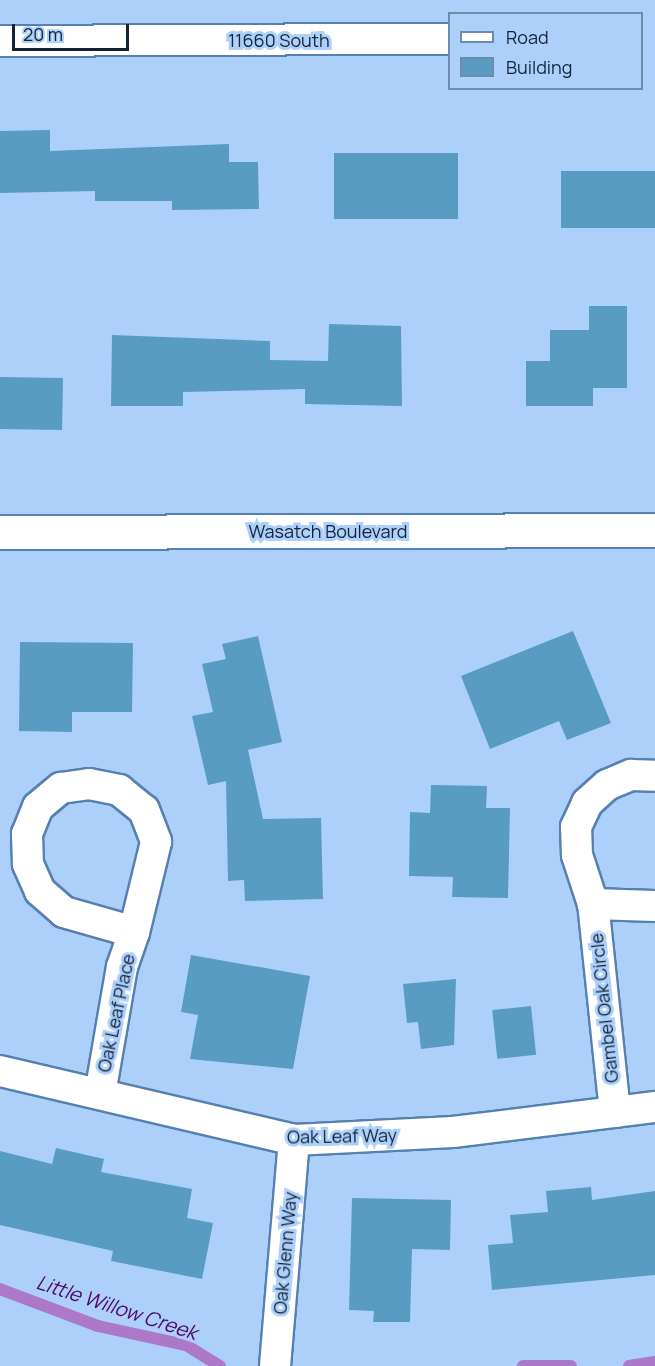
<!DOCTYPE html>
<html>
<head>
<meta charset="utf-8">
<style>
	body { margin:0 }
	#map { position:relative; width:655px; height:1366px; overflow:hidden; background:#acd0fa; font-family:Manrope,sans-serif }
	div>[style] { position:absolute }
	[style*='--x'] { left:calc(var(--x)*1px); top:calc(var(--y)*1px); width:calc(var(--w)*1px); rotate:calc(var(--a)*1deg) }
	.stream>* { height:12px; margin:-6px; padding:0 6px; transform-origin:6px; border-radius:6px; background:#ac79c9 }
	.building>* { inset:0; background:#589dc1; transform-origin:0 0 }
	.roads { filter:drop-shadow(2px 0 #5680b0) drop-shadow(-2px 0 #5680b0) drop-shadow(0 2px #5680b0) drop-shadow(0 -2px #5680b0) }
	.street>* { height:30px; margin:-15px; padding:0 15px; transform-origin:15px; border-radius:15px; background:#fff }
	.secondary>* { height:33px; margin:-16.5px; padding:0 16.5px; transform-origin:16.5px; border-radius:16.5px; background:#fff }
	span { translate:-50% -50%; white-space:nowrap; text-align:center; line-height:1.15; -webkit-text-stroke:6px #acd0fa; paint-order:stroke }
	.street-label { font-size:18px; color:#122337 }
	.water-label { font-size:20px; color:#4f076c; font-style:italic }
	.legend { position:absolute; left:448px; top:12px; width:195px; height:78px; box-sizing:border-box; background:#acd0fa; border:2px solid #6e8bac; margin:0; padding:8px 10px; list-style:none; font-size:18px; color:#122337 }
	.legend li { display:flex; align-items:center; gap:12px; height:30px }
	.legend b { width:30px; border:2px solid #6e8bac }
	.scale { position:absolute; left:12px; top:24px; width:117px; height:27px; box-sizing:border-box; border:3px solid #122337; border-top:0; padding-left:8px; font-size:18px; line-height:21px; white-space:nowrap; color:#122337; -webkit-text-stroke:4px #acd0fa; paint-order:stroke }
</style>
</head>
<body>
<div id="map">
	<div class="stream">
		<i style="--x:0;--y:1289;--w:105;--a:20.7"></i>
		<i style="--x:98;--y:1326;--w:90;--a:12.2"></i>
		<i style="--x:186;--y:1345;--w:40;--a:32"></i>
		<i style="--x:523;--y:1366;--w:48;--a:0"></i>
		<i style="--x:629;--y:1366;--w:26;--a:-9"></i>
	</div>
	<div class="building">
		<i style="clip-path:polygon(50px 130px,50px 151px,229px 144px,229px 162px,258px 162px,259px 209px,172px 210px,172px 201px,95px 201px,95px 191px,0 193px,0 131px)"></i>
		<i style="left:334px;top:153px;width:124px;height:66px"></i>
		<i style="left:655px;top:171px;width:57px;height:94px;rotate:90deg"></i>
		<i style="clip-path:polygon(589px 306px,627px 306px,627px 388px,593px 388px,593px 406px,526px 406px,526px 361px,550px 361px,550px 330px,589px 330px)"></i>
		<i style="clip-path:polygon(329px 324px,401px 326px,402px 406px,305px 404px,305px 389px,183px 392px,183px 406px,111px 406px,112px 335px,270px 341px,270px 360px,328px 361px)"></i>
		<i style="left:0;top:377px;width:63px;height:52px;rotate:1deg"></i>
		<i style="clip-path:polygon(573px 631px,611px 723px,567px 740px,559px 721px,490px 749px,461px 676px)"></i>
		<i style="clip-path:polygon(258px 636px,282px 742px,248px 750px,263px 819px,321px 818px,323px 899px,245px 901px,244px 880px,228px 881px,226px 781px,208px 785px,192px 716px,213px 712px,202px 664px,226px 659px,222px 644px)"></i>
		<i style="clip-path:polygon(20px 642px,133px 643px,132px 712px,72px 712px,72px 732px,19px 731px)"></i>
		<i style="clip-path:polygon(431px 785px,487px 786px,486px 808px,510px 808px,508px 898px,452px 897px,453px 877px,409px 876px,410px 812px,430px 813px)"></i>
		<i style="clip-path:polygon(191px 955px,310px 976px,293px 1069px,190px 1059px,198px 1015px,181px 1012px)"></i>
		<i style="clip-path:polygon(456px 979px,454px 1045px,421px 1049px,418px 1022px,407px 1023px,403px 984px)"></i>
		<i style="left:531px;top:1006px;width:49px;height:39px;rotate:84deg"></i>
		<i style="clip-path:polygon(56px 1148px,104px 1159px,101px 1172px,192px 1189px,187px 1218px,213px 1223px,202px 1279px,111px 1261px,113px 1251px,0 1225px,0 1151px,52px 1164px)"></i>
		<i style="clip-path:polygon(591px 1187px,592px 1200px,655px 1191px,655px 1275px,492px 1290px,488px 1245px,513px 1243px,510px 1215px,548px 1212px,546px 1191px)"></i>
		<i style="clip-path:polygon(352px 1198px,451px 1200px,450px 1250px,412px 1249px,410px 1322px,373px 1322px,374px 1311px,349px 1310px)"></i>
	</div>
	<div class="roads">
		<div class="street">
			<i style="--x:0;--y:41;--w:450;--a:-0.3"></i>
			<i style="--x:593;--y:904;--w:62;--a:1.8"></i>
			<i style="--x:0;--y:1071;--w:302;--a:13.2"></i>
			<i style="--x:294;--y:1140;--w:159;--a:-2.9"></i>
			<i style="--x:453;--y:1132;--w:204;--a:-7.1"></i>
			<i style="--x:100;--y:1094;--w:129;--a:-80.2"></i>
			<i style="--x:122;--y:967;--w:37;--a:-71"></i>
			<i style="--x:134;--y:932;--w:73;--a:-164.1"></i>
			<i style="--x:64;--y:912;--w:32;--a:-139"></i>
			<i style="--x:40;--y:891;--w:30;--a:-114"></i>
			<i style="--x:28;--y:864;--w:30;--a:-92"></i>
			<i style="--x:27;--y:834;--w:29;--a:-68"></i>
			<i style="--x:38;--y:807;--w:30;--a:-40"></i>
			<i style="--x:61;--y:788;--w:28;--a:-8"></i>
			<i style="--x:89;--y:784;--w:31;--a:11"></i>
			<i style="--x:119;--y:790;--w:32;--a:39"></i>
			<i style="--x:144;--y:810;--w:34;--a:69"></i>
			<i style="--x:156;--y:842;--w:93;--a:103.7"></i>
			<i style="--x:615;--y:1112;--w:209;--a:-96"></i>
			<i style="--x:593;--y:904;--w:52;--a:-108.1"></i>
			<i style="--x:577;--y:855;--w:28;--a:-92"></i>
			<i style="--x:576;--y:827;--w:26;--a:-65"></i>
			<i style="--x:587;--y:803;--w:27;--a:-42"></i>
			<i style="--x:607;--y:785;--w:26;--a:-23"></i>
			<i style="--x:631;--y:775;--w:24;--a:2"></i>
			<i style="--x:275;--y:1366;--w:227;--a:-85.2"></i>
		</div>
		<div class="secondary">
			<i style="--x:0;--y:532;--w:655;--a:-0.17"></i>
		</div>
	</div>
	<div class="street-label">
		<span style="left:279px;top:40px">11660 South</span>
		<span style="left:328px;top:531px">Wasatch Boulevard</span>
		<span style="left:604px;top:1008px;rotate:-96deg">Gambel Oak Circle</span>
		<span style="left:116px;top:1013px;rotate:-78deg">Oak Leaf Place</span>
		<span style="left:342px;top:1136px;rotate:-1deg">Oak Leaf Way</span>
		<span style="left:285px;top:1253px;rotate:-85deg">Oak Glenn Way</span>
	</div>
	<div class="water-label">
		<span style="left:117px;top:1307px;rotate:18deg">Little Willow Creek</span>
	</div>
	<ul class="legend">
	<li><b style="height:8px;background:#fff"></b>Road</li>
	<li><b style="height:16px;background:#589dc1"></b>Building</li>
	</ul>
	<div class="scale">20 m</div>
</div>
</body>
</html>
